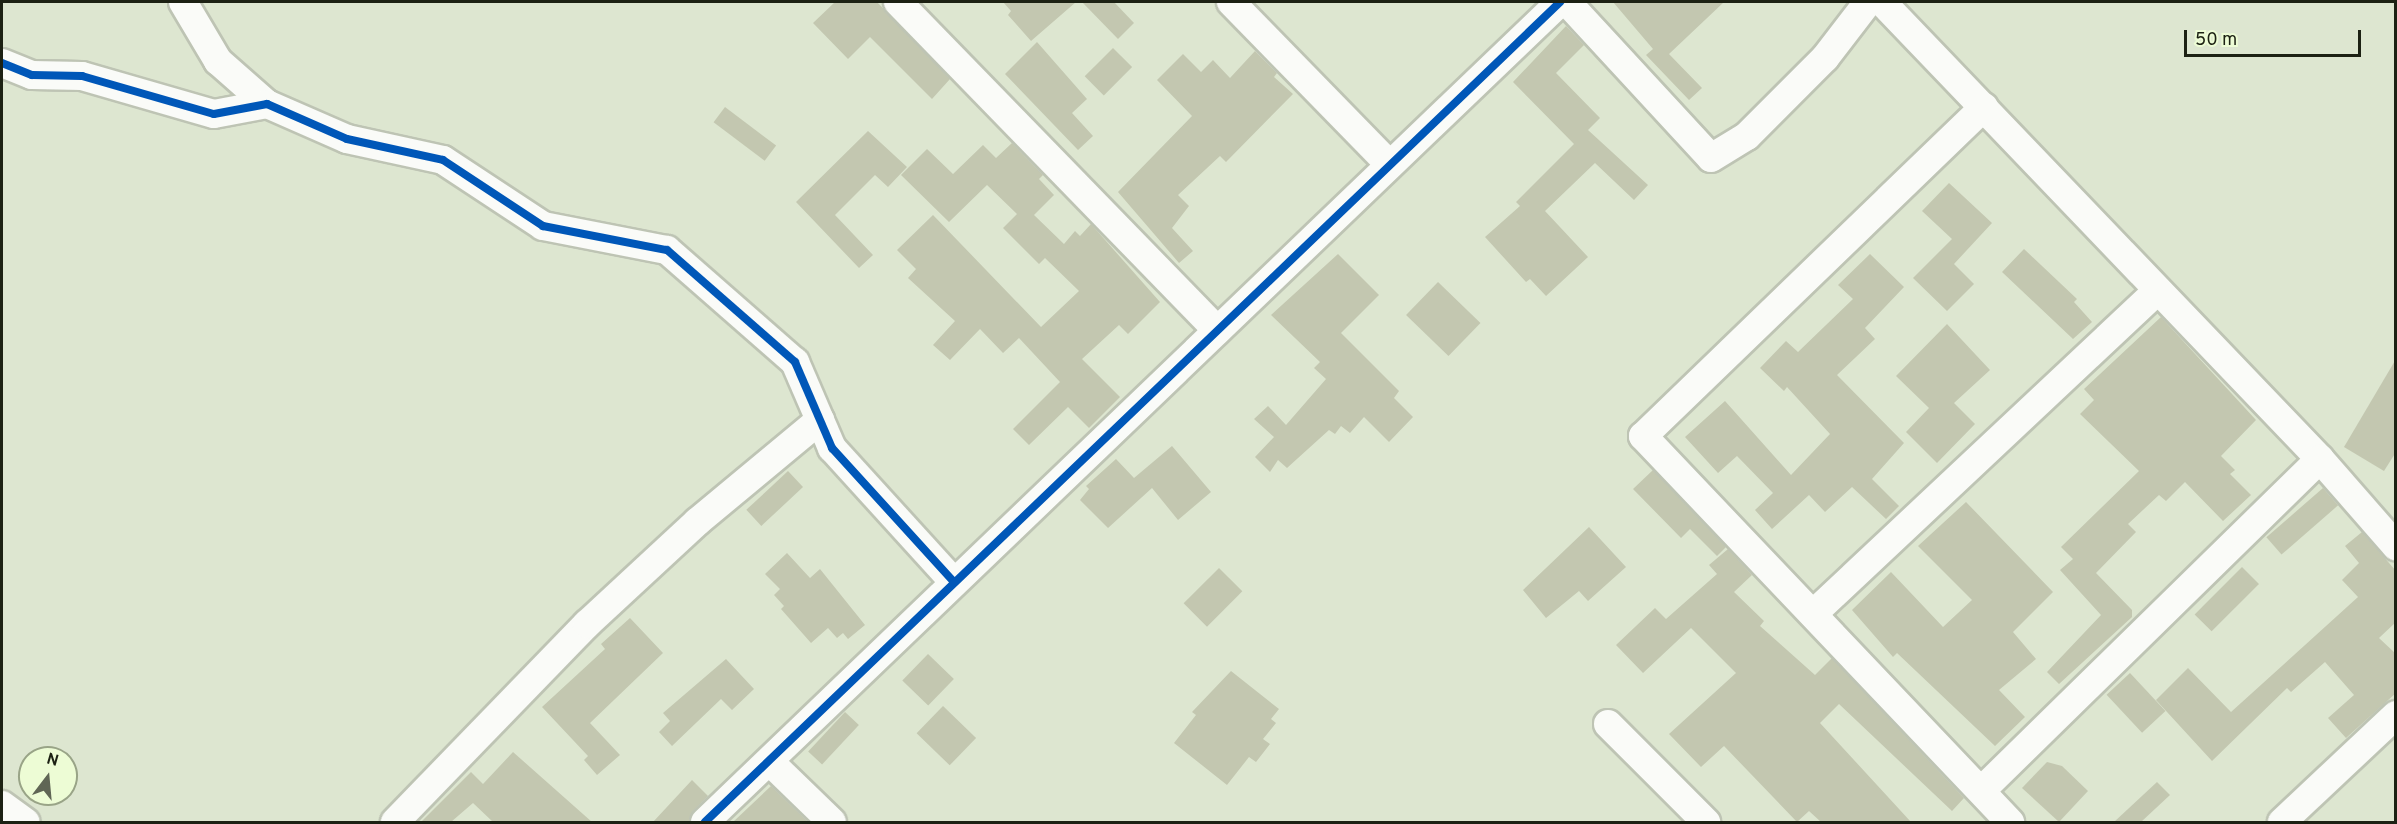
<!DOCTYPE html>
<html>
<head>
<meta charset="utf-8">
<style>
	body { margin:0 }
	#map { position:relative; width:2397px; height:824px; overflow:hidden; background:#dde6d0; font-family:Overpass,sans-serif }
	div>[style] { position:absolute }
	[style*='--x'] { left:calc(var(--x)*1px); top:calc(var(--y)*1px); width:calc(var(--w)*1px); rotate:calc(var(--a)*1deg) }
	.building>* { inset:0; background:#c3c7b0; transform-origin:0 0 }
	.roads { filter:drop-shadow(2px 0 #bec4b4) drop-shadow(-2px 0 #bec4b4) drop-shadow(0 2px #bec4b4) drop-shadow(0 -2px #bec4b4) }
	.minor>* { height:28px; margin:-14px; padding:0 14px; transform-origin:14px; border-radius:14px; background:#fafbf8 }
	.cycleway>* { height:8px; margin:-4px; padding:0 4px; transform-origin:4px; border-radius:4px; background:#0057b8 }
	span { translate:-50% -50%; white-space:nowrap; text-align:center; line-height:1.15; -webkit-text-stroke:4.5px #edfcd5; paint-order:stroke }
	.frame { position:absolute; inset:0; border:3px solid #1c2113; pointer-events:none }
	.north { position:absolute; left:18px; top:746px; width:60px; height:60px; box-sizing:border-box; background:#edfcd5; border:2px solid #99a487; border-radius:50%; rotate:16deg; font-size:16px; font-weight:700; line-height:24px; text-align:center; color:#1c2113 }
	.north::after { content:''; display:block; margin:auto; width:21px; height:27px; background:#606655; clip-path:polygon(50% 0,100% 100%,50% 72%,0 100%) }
	.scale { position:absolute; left:2184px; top:30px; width:177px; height:27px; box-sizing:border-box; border:3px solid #1c2113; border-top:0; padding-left:8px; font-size:18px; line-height:21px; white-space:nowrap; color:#1c2113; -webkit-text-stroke:4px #edfcd5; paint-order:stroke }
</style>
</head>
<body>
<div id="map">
	<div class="building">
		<i style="clip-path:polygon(835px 2px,877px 2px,950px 79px,932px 99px,870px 37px,848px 59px,813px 23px)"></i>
		<i style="clip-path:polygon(1003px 2px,1076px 2px,1031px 41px,1008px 15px,1011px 11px)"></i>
		<i style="clip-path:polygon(1082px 2px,1114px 2px,1134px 23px,1118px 39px)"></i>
		<i style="clip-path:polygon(1613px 2px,1724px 2px,1669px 54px,1702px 88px,1689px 100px,1646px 55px,1653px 49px)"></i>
		<i style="clip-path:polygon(1566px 26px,1584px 45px,1556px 73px,1600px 118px,1588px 130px,1648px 185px,1634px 200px,1595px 163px,1545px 211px,1588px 257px,1546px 296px,1530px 279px,1526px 282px,1485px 237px,1520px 206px,1516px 202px,1574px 144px,1513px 82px)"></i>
		<i style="clip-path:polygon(1037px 42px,1087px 99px,1072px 113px,1093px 136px,1078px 150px,1005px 74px)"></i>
		<i style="left:1113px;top:48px;width:27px;height:40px;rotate:45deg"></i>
		<i style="clip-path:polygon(1255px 51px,1277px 73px,1274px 77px,1293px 94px,1226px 162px,1220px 156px,1178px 195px,1189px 206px,1172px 228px,1193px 251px,1179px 263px,1118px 192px,1192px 116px,1157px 80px,1183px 54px,1201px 72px,1213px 60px,1230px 78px)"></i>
		<i style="left:725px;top:107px;width:64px;height:19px;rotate:37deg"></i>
		<i style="clip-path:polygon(868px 131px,907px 167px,888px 187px,875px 175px,835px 215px,873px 255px,859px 268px,796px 202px)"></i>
		<i style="clip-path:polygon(1012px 143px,1043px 175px,1039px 179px,1054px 195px,1034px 215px,1064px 244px,1075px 231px,1080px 236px,1091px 224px,1160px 302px,1128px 334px,1119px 325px,1082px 359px,1120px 397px,1089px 428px,1068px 407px,1029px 445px,1013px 429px,1060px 382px,1019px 338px,1003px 353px,980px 329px,950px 360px,933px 345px,955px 321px,908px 278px,916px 269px,897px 250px,933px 215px,1041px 327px,1079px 291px,1045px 258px,1039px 264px,1003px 228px,1017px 214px,987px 185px,949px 222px,901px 175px,927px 149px,953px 174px,983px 145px,996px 158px)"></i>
		<i style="clip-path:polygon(1949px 183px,1992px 223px,1954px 264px,1974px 284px,1947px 311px,1913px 278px,1952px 239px,1922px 211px)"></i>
		<i style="clip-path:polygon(2024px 249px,2077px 299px,2074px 302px,2092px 322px,2073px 339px,2002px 272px)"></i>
		<i style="clip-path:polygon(1338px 254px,1379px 295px,1341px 333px,1399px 391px,1394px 398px,1413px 417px,1389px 442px,1364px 417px,1350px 433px,1341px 426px,1335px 434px,1329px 430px,1287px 468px,1278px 460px,1270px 472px,1255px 457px,1274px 437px,1254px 419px,1268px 406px,1286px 425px,1326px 379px,1314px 368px,1320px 362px,1271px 315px)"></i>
		<i style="clip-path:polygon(1870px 254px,1904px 287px,1865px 328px,1875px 339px,1837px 375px,1904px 443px,1872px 479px,1899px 506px,1886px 519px,1852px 487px,1825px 512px,1809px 495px,1772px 529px,1755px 510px,1773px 493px,1737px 456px,1718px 473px,1685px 437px,1725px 401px,1791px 475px,1830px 434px,1787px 387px,1784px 391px,1760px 368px,1786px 341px,1798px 352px,1853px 299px,1838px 285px)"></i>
		<i style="left:1438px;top:282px;width:59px;height:46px;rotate:44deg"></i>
		<i style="clip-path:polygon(2161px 317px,2256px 420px,2221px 456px,2235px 470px,2230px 474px,2251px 495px,2223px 521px,2185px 482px,2166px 501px,2159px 495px,2128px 524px,2136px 532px,2096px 573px,2132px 610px,2132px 617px,2059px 684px,2047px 672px,2101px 615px,2060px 570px,2073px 559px,2061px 547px,2139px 471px,2080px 414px,2094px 400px,2084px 389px)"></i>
		<i style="clip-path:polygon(1947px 324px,1990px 370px,1954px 403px,1975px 424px,1937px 463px,1906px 432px,1929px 408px,1896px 376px)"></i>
		<i style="clip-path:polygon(2396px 359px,2396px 452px,2384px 471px,2344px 447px)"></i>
		<i style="clip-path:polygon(1172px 446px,1211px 492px,1178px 520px,1152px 488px,1108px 528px,1080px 500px,1089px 489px,1086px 486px,1116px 459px,1134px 478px)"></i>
		<i style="clip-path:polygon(1653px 470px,1726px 547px,1717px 556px,1690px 529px,1681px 538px,1633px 489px)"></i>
		<i style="left:788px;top:471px;width:22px;height:57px;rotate:47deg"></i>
		<i style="left:2323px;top:488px;width:23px;height:75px;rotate:49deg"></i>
		<i style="clip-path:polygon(1966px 502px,2053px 592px,2013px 632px,2036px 659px,1999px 690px,2025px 717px,1995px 746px,1897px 653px,1893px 657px,1852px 610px,1891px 572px,1943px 627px,1972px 600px,1918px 546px)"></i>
		<i style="clip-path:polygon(1589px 527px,1626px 567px,1588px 601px,1579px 591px,1546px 618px,1523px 590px)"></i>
		<i style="clip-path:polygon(2362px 532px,2396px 571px,2396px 622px,2379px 638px,2396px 654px,2396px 693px,2346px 738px,2328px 718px,2354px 695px,2325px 662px,2291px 692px,2287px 688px,2212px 761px,2156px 700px,2188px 668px,2231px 712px,2358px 597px,2342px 580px,2359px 563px,2345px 546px)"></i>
		<i style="clip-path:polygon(1728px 549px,1752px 575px,1734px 592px,1764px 621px,1760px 626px,1815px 675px,1832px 658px,1964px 798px,1952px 811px,1839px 704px,1820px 723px,1911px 822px,1821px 822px,1809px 811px,1797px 822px,1724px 746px,1701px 767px,1669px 734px,1736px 673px,1691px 628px,1643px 673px,1616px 645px,1655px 608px,1666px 619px,1717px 574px,1709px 565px)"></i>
		<i style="clip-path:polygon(787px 553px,810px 578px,820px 569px,865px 625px,848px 639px,843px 633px,837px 638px,828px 628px,811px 643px,781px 609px,784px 606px,774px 595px,780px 589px,765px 574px)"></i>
		<i style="left:2242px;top:567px;width:24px;height:67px;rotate:45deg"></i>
		<i style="left:1219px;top:568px;width:33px;height:50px;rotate:45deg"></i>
		<i style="clip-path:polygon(630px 618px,663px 653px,590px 723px,620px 755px,597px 775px,584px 760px,588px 756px,542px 707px,605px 649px,601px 644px)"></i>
		<i style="left:928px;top:654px;width:36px;height:37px;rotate:44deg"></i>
		<i style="clip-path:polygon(726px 659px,754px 689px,732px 710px,721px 699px,672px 746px,659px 732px,670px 721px,663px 713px)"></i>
		<i style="clip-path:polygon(1231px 671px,1279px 709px,1271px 719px,1276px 723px,1263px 739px,1270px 744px,1256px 762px,1249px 757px,1227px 785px,1174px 743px,1196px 715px,1192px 712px)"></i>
		<i style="left:2130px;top:673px;width:52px;height:32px;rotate:47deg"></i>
		<i style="left:943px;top:706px;width:46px;height:38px;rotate:44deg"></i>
		<i style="left:845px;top:712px;width:19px;height:54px;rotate:43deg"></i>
		<i style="clip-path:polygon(513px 752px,592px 822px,493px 822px,473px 803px,451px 822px,421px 822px,471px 772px,483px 784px)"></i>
		<i style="clip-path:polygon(2047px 762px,2062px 766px,2088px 791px,2059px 822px,2022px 788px)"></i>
		<i style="clip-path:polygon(692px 780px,708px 796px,693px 811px,689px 822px,653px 822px)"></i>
		<i style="clip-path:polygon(2157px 782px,2170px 795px,2141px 822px,2114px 822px)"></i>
		<i style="clip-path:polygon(771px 786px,808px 822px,728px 822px,733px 822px)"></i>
	</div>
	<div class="roads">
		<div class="minor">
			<i style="--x:183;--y:2;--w:69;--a:59.3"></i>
			<i style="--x:218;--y:61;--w:65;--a:41.3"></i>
			<i style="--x:898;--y:2;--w:458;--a:45.8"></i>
			<i style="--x:1231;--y:2;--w:226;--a:45.7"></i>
			<i style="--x:1567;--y:2;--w:212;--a:47.3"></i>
			<i style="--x:1711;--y:158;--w:42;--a:-31.4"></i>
			<i style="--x:1747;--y:136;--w:110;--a:-45"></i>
			<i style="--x:1825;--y:58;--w:71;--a:-52.5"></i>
			<i style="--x:1882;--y:2;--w:633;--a:46.22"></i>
			<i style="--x:2320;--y:459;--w:116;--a:48.9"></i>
			<i style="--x:2;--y:63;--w:32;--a:22"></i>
			<i style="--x:32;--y:75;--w:50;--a:1.1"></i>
			<i style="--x:82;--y:76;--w:137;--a:16.1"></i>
			<i style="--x:214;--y:114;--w:54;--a:-10.7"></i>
			<i style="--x:267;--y:104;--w:87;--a:23.6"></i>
			<i style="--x:347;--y:139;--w:98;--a:12.3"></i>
			<i style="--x:443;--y:160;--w:120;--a:33.4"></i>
			<i style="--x:543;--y:226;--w:126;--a:11"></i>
			<i style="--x:667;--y:250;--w:170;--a:41.2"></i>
			<i style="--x:795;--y:362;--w:94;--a:66.7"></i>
			<i style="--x:832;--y:448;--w:181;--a:47.7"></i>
			<i style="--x:1984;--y:107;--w:474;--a:136"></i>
			<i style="--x:1643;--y:436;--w:533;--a:46.45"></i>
			<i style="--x:1813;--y:614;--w:473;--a:-43.2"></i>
			<i style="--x:1608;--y:724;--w:139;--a:45"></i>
			<i style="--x:770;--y:762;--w:86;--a:44.1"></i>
			<i style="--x:1982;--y:790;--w:473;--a:-44.4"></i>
			<i style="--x:2;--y:805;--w:29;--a:36"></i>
			<i style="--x:395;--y:822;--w:276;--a:-45.9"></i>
			<i style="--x:587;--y:624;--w:150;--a:-42.8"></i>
			<i style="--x:697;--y:522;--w:160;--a:-39.7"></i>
			<i style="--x:705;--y:822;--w:1185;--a:-43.8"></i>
			<i style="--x:2282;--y:822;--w:156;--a:-43.2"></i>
		</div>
	</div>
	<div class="cycleway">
		<i style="--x:2;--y:63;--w:32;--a:22"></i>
		<i style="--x:32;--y:75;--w:50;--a:1.1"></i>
		<i style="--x:82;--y:76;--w:137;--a:16.1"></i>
		<i style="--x:214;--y:114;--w:54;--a:-10.7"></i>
		<i style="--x:267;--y:104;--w:87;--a:23.6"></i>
		<i style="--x:347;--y:139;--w:98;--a:12.3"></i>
		<i style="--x:443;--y:160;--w:120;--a:33.4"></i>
		<i style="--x:543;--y:226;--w:126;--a:11"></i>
		<i style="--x:667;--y:250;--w:170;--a:41.2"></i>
		<i style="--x:795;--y:362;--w:94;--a:66.7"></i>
		<i style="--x:832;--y:448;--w:181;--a:47.7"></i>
		<i style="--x:705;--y:822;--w:1185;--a:-43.8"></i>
	</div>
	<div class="frame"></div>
	<div class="north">N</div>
	<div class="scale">50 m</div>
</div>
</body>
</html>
